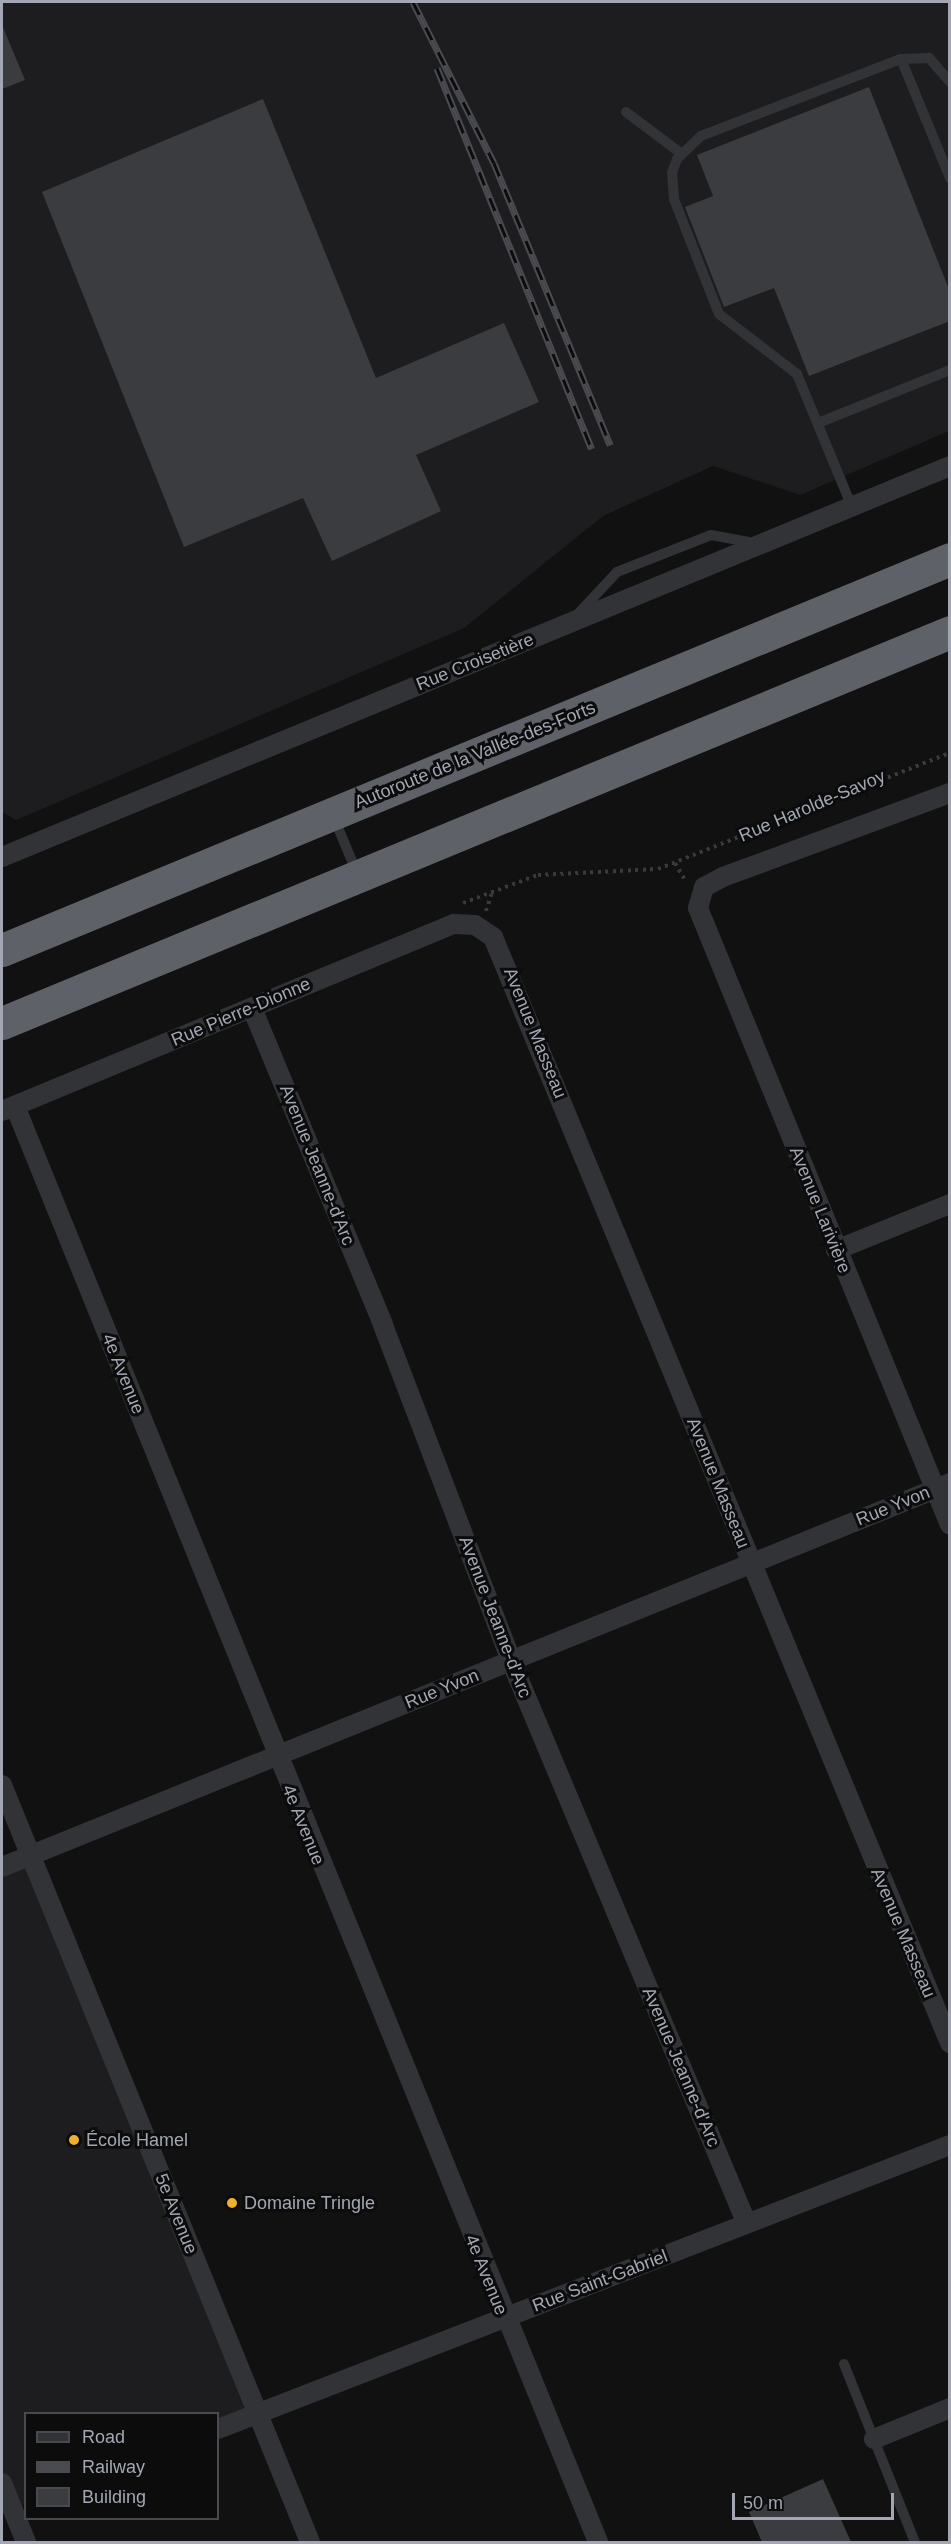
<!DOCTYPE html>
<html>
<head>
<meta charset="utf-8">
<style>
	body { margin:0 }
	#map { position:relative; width:951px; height:2544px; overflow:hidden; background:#111112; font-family:Arial,sans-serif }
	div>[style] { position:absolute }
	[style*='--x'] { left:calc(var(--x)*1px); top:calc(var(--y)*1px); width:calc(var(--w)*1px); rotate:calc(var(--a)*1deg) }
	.built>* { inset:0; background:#1d1d1f }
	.building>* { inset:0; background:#3b3c3f }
	.path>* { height:4px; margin-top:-2px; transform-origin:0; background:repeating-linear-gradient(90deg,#383a3e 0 3px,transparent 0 7.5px) }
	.service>* { height:10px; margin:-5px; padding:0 5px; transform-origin:5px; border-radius:5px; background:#323337 }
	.minor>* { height:20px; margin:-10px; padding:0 10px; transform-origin:10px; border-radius:10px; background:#323337 }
	.motorway>* { height:33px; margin:-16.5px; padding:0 16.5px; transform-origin:16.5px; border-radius:16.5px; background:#5e6168 }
	.rail>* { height:7px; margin-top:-3.5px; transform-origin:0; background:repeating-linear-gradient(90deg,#0c0c0d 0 14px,#494b50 0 28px); box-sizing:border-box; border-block:2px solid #494b50 }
	.dots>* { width:16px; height:16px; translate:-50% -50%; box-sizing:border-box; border:3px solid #0c0c0d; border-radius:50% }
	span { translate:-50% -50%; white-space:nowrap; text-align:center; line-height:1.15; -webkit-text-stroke:6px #0c0c0d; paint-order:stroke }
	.street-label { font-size:18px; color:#a2a7b3 }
	.poi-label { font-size:18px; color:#a2a7b3 }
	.left { translate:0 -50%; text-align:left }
	.frame { position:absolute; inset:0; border:3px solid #a2a7b3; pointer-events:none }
	.legend { position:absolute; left:24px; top:2412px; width:195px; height:108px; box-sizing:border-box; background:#0c0c0d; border:2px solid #484a4f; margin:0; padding:8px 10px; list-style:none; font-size:18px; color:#a2a7b3 }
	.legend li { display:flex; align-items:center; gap:12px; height:30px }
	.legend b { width:30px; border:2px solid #484a4f }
	.scale { position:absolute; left:732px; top:2493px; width:162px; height:27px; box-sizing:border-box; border:3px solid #a2a7b3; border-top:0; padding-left:8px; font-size:18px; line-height:21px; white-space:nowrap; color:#a2a7b3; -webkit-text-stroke:4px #0c0c0d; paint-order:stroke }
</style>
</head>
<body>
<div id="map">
	<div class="built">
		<i style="clip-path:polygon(2px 2px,949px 2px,949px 431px,800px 495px,713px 466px,603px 516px,464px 628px,16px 820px,2px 812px)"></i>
		<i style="clip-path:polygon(30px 1856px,257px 2414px,218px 2429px,218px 2414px,26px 2414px,25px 2504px,12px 2509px,2px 2483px,2px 1868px)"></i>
	</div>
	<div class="building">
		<i style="clip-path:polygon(2px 25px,25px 80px,2px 89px)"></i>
		<i style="clip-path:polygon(869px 87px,950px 292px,950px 321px,809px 376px,774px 288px,724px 307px,685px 207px,713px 196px,697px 155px)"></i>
		<i style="clip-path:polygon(263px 99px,376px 378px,504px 323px,539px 402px,416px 455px,441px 511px,332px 561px,303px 498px,184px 547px,42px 192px)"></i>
		<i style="clip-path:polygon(823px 2479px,851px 2542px,762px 2542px,749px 2512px)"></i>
	</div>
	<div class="path">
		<i style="--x:675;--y:863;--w:20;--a:60"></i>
		<i style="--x:463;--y:903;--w:80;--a:-20.5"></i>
		<i style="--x:538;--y:875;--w:120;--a:-2.9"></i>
		<i style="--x:658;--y:869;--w:314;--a:-21.7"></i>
		<i style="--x:486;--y:911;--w:20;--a:-72"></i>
	</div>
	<div class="service">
		<i style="--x:950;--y:82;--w:32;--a:-131"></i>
		<i style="--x:929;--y:58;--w:28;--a:178"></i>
		<i style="--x:901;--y:59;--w:129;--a:67.6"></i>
		<i style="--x:626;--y:112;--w:70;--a:36.9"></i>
		<i style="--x:818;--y:423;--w:142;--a:-21.9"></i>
		<i style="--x:852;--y:507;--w:144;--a:-112.5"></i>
		<i style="--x:797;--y:374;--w:98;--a:-142.4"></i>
		<i style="--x:719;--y:314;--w:123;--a:-111.4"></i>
		<i style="--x:674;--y:199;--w:26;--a:-94"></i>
		<i style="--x:672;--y:173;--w:15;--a:-70"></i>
		<i style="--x:677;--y:159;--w:33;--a:-44"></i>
		<i style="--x:701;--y:136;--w:214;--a:-21.1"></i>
		<i style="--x:576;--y:616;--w:60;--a:-47"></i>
		<i style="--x:617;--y:572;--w:101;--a:-21.5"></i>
		<i style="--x:711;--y:535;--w:45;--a:10.3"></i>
		<i style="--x:334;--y:818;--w:60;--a:67.3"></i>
		<i style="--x:844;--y:2364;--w:192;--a:68.3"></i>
	</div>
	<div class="minor">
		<i style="--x:950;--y:793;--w:242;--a:159.7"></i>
		<i style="--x:723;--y:877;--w:21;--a:152"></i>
		<i style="--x:704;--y:887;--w:22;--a:106"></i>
		<i style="--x:698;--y:908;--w:666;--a:67.78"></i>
		<i style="--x:2;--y:857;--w:1025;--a:-22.41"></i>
		<i style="--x:252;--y:1008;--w:343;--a:67.5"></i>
		<i style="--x:383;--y:1325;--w:360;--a:69.1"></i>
		<i style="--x:511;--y:1661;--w:610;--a:67.26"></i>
		<i style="--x:15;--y:1106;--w:1550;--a:67.9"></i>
		<i style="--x:2;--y:1111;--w:489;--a:-22.5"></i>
		<i style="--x:454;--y:924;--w:21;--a:3"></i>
		<i style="--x:475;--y:925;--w:22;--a:34"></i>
		<i style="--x:493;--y:937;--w:1197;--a:67.55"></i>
		<i style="--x:836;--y:1250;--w:123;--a:-22"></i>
		<i style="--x:2;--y:1785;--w:817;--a:67.86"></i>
		<i style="--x:2;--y:1867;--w:1023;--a:-22.05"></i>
		<i style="--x:218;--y:2429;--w:785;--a:-21.21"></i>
		<i style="--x:874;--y:2439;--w:82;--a:-22.2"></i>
		<i style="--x:2;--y:2483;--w:64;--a:67.9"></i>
	</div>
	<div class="motorway">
		<i style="--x:2;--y:950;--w:1025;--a:-22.41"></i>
		<i style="--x:2;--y:1023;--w:1025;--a:-22.41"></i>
	</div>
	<div class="rail">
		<i style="--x:413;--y:2;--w:180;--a:63.3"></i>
		<i style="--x:494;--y:163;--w:305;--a:67.6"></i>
		<i style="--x:437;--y:68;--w:411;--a:67.9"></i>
	</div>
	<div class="dots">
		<i style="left:74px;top:2140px;background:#efae2c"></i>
		<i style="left:232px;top:2203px;background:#efae2c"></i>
	</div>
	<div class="street-label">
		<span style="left:475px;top:662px;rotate:-22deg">Rue Croisetière</span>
		<span style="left:475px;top:755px;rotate:-22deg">Autoroute de la Vallée-des-Forts</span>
		<span style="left:812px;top:806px;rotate:-23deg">Rue Harolde-Savoy</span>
		<span style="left:241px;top:1012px;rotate:-23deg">Rue Pierre-Dionne</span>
		<span style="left:535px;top:1033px;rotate:68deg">Avenue Masseau</span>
		<span style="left:317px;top:1165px;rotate:68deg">Avenue Jeanne-d'Arc</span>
		<span style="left:820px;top:1210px;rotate:68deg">Avenue Larivière</span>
		<span style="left:123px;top:1374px;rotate:68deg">4e Avenue</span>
		<span style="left:718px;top:1483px;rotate:68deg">Avenue Masseau</span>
		<span style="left:893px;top:1506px;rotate:-22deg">Rue Yvon</span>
		<span style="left:495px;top:1617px;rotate:69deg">Avenue Jeanne-d'Arc</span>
		<span style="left:442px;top:1689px;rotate:-22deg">Rue Yvon</span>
		<span style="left:303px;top:1825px;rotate:68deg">4e Avenue</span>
		<span style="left:903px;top:1933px;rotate:67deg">Avenue Masseau</span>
		<span style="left:681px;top:2067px;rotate:67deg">Avenue Jeanne-d'Arc</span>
		<span style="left:176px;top:2214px;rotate:68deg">5e Avenue</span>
		<span style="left:486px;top:2275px;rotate:68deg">4e Avenue</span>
		<span style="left:600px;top:2281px;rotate:-21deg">Rue Saint-Gabriel</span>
	</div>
	<div class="poi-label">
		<span class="left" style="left:86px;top:2140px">École Hamel</span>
		<span class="left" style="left:244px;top:2203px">Domaine Tringle</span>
	</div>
	<div class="frame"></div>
	<ul class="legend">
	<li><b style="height:8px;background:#323337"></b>Road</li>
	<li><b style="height:8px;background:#494b50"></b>Railway</li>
	<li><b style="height:16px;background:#3b3c3f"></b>Building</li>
	</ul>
	<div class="scale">50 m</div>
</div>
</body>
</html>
